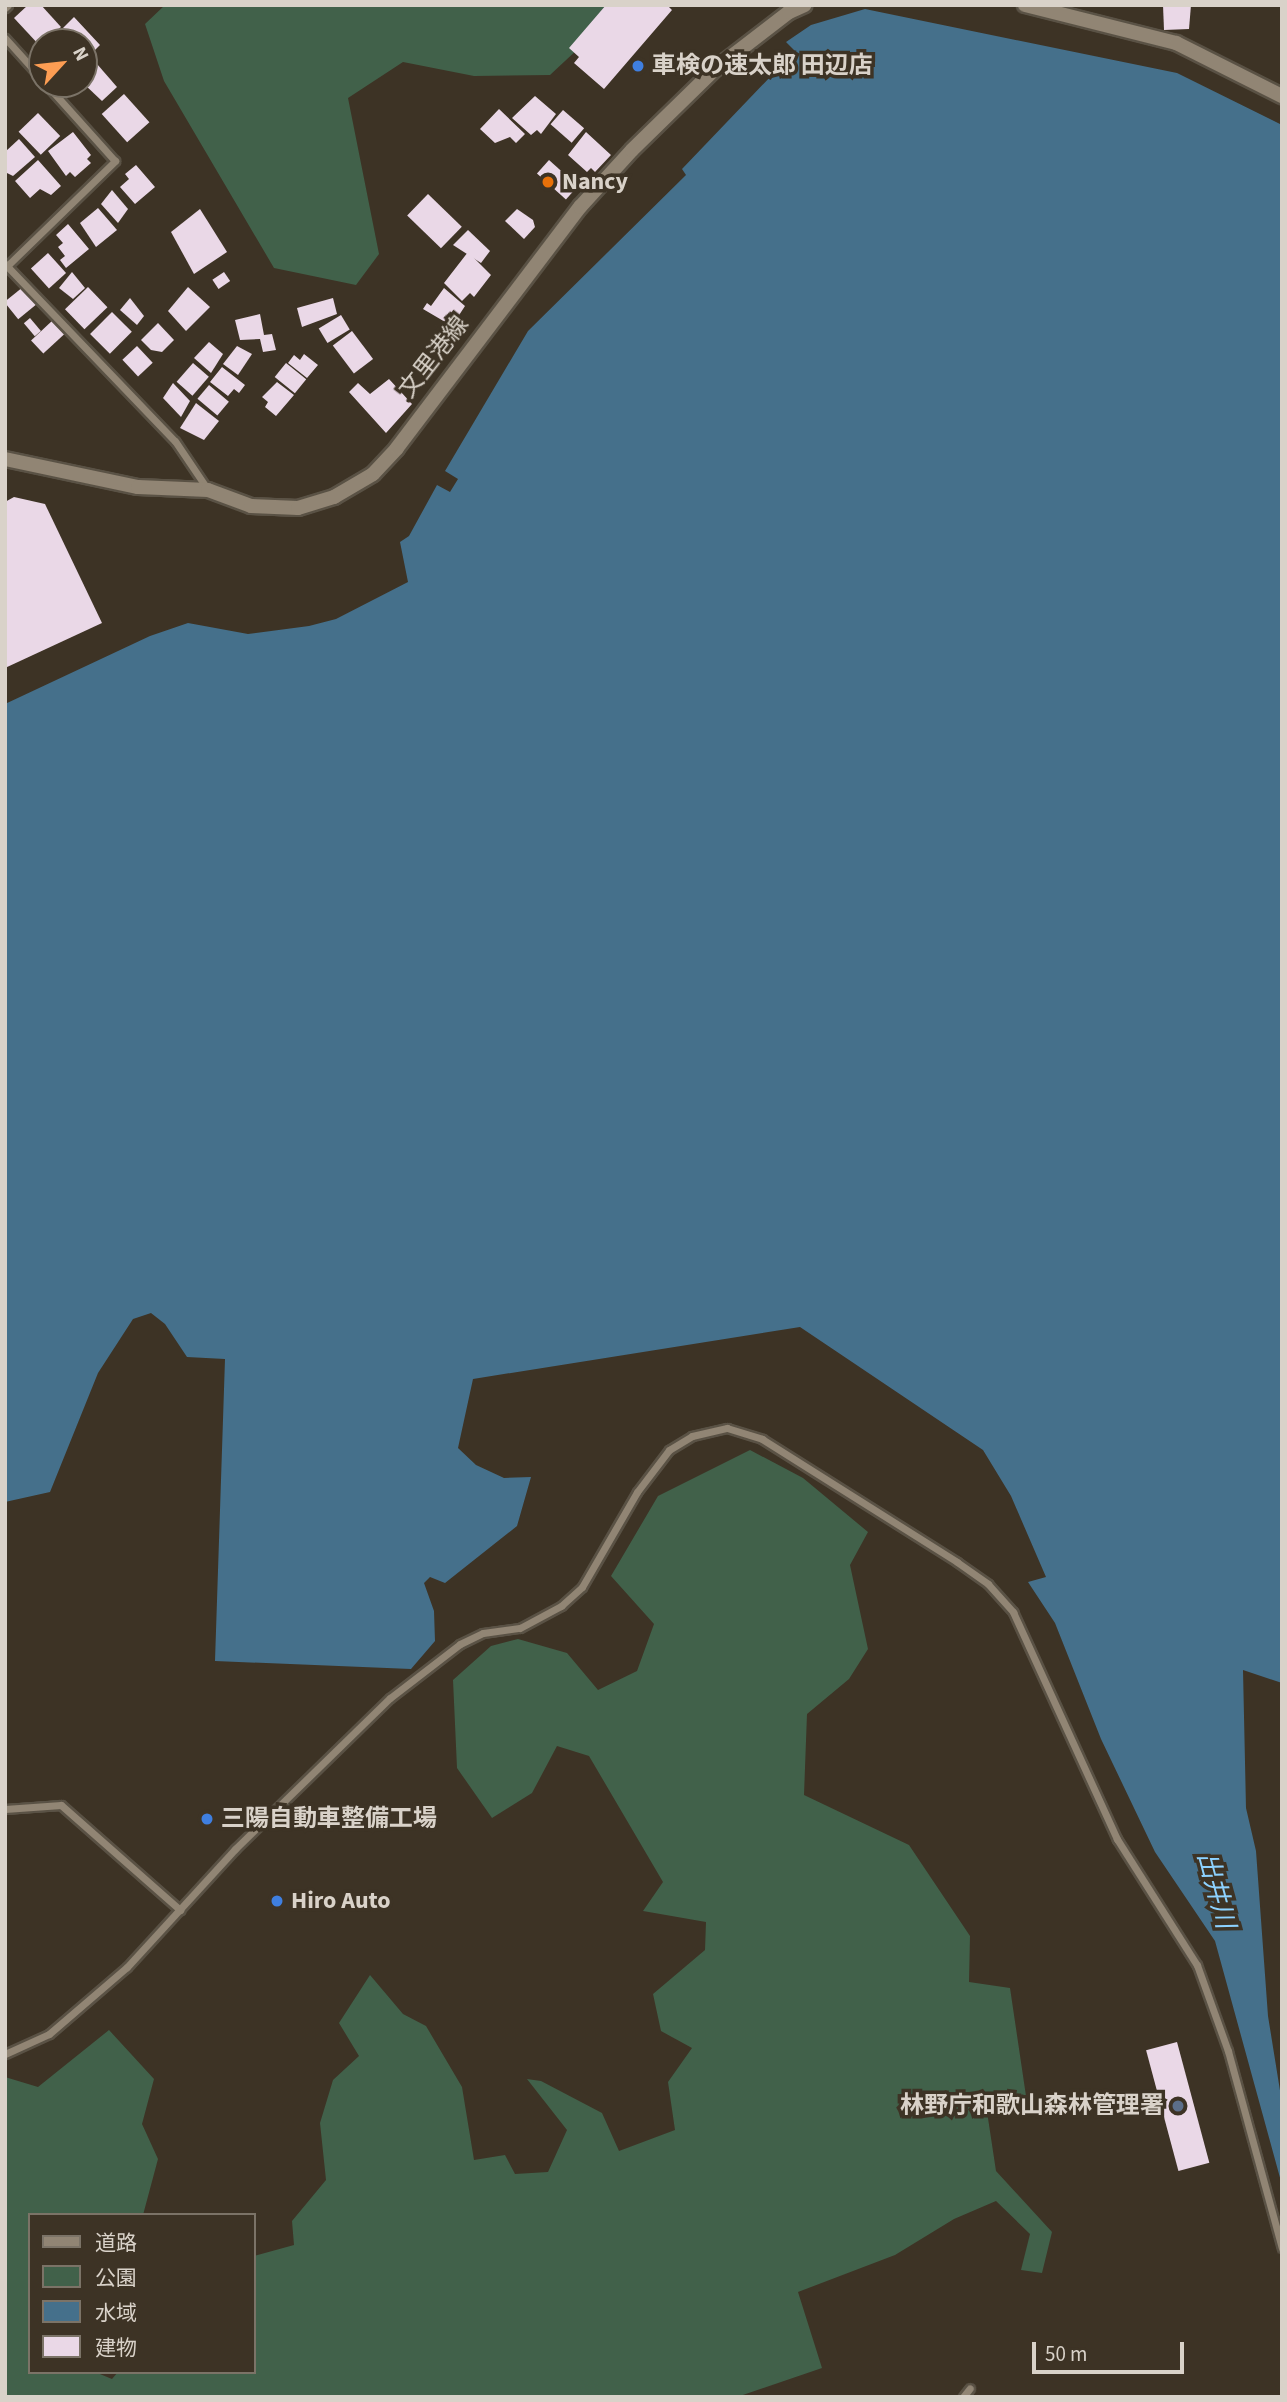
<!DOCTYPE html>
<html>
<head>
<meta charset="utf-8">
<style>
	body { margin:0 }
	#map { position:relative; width:1287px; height:2402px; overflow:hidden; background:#3d3325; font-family:"Source Sans 3","Noto Sans JP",sans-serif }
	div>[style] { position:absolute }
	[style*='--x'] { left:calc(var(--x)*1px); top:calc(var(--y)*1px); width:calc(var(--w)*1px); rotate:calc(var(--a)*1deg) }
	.green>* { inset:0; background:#41614a }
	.water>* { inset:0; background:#45708b }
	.building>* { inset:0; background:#ead8e7; transform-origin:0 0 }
	.roads { filter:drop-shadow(2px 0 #5a5245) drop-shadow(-2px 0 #5a5245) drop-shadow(0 2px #5a5245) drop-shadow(0 -2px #5a5245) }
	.minor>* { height:7px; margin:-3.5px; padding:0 3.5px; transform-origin:3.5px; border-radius:3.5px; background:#918574 }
	.secondary>* { height:14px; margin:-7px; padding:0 7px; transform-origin:7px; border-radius:7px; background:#918574 }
	.dots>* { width:19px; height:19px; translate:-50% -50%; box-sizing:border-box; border:4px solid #3d3325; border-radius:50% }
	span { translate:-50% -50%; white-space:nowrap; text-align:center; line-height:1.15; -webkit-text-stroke:7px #3d3325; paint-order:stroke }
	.poi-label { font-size:24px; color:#d9d2c9; font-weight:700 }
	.left { translate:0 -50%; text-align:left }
	.right { translate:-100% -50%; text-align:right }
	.street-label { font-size:24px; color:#d9d2c9 }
	.water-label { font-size:26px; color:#8dd2ff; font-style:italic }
	.frame { position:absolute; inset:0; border:7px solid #d9d2c9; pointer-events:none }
	.legend { position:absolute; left:28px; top:2213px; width:228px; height:161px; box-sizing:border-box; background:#3d3325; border:2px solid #7b7367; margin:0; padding:9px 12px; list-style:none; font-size:21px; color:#d9d2c9 }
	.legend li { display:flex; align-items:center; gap:14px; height:35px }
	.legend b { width:35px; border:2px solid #7b7367 }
	.north { position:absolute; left:28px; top:28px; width:70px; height:70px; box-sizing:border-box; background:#3d3325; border:2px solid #7b7367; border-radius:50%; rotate:63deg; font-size:19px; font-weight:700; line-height:28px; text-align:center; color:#d9d2c9 }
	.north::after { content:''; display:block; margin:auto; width:24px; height:32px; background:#fc9d53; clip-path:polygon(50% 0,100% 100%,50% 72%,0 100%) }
	.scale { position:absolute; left:1032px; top:2342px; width:152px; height:32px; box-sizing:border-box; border:4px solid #d9d2c9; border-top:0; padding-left:9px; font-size:21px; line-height:24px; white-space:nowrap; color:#d9d2c9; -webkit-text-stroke:5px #3d3325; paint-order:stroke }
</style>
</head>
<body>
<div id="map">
	<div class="green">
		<i style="clip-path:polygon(165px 5px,625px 5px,550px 75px,474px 76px,403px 62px,348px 98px,379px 254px,356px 285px,274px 268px,164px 81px,145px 24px)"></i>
		<i style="clip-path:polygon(750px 1450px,803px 1478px,868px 1532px,850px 1565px,868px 1649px,849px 1679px,807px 1714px,804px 1795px,909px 1845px,970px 1936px,969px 1982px,1010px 1988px,1026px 2096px,986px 2105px,996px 2171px,1052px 2232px,1042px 2273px,1021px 2270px,1030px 2234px,996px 2201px,954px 2219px,895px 2255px,798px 2292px,822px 2368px,737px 2397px,5px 2397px,5px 2077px,38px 2087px,109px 2030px,154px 2079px,142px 2124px,158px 2159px,143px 2215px,30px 2215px,30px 2372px,95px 2372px,112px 2379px,118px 2372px,254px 2372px,254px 2256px,294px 2245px,292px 2221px,326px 2180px,320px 2123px,333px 2080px,359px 2056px,339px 2023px,370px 1975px,403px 2014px,426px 2026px,462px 2087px,474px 2160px,505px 2155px,515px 2174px,548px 2172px,567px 2130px,527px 2079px,541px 2081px,602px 2113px,619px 2151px,675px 2130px,668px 2082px,692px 2048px,661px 2031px,653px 1994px,705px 1950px,706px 1922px,643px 1911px,663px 1882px,589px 1756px,557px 1746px,532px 1793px,492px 1818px,457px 1768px,453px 1680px,491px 1646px,518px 1639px,567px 1653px,598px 1690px,637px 1671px,654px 1624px,611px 1576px,658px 1496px)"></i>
	</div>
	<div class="water">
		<i style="clip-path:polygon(865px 9px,1177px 73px,1282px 125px,1282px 1683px,1243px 1670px,1246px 1808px,1256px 1851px,1268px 2016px,1282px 2103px,1282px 2185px,1215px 1941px,1155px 1852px,1101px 1739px,1055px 1623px,1028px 1582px,1046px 1577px,1011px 1496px,983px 1450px,800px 1327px,473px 1379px,458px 1448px,476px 1465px,504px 1478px,531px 1477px,517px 1526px,445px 1583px,430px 1577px,424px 1583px,434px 1611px,435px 1641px,411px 1669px,215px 1661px,225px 1359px,187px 1357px,165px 1324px,151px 1313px,133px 1319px,98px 1373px,50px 1492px,5px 1502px,5px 704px,150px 636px,188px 623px,248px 634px,309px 626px,336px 619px,408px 582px,400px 542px,409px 536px,437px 485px,450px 492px,458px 479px,445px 471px,528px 331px,686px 175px,682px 169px,795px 51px,786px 42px,811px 25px)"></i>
	</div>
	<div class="building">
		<i style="clip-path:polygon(28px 5px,41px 5px,61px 27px,40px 46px,14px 18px)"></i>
		<i style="clip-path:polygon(606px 5px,667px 5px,672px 10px,604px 89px,574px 63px,579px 57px,569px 48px)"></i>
		<i style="clip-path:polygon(1163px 5px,1191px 5px,1189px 29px,1164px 30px)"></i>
		<i style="clip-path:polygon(74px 17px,100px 45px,84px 61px,84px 42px,60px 42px,55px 36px)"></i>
		<i style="clip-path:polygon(97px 64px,117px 87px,102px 101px,84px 84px,84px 76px)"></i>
		<i style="left:124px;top:94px;width:38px;height:30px;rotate:48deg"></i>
		<i style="clip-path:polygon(535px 96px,556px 114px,541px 134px,537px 130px,531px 135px,512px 118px)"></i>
		<i style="clip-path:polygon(499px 109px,525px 134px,516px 143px,510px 137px,495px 143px,480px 129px)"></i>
		<i style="left:563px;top:110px;width:28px;height:19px;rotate:41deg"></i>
		<i style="left:38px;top:113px;width:32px;height:27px;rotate:46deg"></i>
		<i style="clip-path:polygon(73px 132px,91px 155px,87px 159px,91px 163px,75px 177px,70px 172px,66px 176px,48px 151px)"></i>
		<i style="clip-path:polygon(586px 132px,611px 155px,595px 172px,591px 168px,587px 172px,568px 155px)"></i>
		<i style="clip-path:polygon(19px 139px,35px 157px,13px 176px,5px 172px,5px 152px)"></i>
		<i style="clip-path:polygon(38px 160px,61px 186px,51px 195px,40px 189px,30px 198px,15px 181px)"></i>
		<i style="left:549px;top:160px;width:39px;height:18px;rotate:42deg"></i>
		<i style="clip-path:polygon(136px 165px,155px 187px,135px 204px,120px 187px,129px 179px,125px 174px)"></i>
		<i style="clip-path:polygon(112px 190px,128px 209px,118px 223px,101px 204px)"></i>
		<i style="left:428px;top:194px;width:47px;height:30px;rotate:44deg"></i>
		<i style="clip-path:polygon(98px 208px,117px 230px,96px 247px,80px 223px)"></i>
		<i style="clip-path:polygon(200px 209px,227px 252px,194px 274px,171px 232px)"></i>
		<i style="clip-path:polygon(517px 209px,533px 220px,535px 227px,524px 239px,505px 221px)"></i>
		<i style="clip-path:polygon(68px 224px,89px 249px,66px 268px,60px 260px,65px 256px,58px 247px,63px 243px,56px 235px)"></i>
		<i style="clip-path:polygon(468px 230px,490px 251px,481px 263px,453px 245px)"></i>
		<i style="clip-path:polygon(468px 252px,491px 275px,474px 297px,470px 293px,462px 301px,444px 283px)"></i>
		<i style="left:48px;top:253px;width:27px;height:23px;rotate:48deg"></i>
		<i style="clip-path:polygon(72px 272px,85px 288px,73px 299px,59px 288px)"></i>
		<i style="left:224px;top:272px;width:11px;height:14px;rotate:56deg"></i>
		<i style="left:23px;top:287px;width:22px;height:24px;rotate:51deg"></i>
		<i style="left:88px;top:287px;width:28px;height:32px;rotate:46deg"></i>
		<i style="clip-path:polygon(188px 287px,210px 307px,186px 331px,168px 311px)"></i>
		<i style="clip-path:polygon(444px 288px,465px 306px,452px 326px,423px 309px,427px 303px,431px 306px)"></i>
		<i style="clip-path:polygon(130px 298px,144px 316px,137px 325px,120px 310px)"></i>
		<i style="clip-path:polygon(333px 298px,337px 314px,302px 327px,297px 308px)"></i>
		<i style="left:112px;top:312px;width:28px;height:31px;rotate:45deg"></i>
		<i style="clip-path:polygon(260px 314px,264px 335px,272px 334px,276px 350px,263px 352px,260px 339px,240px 340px,235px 320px)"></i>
		<i style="left:341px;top:315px;width:17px;height:26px;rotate:59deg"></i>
		<i style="left:30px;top:318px;width:17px;height:8px;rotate:50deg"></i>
		<i style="left:53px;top:320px;width:18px;height:30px;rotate:47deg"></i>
		<i style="clip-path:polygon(158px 323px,174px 340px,162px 352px,151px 350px,141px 340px)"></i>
		<i style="left:352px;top:331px;width:35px;height:24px;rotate:53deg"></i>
		<i style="clip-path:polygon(209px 342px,223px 354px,211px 373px,194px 358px)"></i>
		<i style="left:137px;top:346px;width:23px;height:20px;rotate:47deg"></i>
		<i style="clip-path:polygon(237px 346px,252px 354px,238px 375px,223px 364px)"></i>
		<i style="clip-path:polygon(304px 354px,318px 365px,307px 378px,288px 363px,294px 355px,300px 360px)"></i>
		<i style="left:193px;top:363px;width:21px;height:25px;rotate:41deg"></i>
		<i style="left:286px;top:363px;width:26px;height:18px;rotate:39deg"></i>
		<i style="clip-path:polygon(222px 367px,245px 385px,239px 393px,234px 389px,228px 396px,210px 382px)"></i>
		<i style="clip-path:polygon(389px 379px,412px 404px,386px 433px,349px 392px,358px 383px,370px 394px)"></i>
		<i style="clip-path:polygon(277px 382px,294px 395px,276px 416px,265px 407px,268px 402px,262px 397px)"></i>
		<i style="clip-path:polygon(173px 383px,190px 401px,181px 417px,163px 398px)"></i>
		<i style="left:209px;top:385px;width:26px;height:18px;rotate:40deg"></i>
		<i style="clip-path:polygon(196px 403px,219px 421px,204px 440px,180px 428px)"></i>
		<i style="clip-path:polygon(14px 497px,45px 504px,102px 623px,5px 668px,5px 502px)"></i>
		<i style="left:1177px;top:2042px;width:125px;height:32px;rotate:75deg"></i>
	</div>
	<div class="roads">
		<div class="minor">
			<i style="--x:5;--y:8;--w:4;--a:-45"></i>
			<i style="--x:5;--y:38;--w:55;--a:47.9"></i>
			<i style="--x:5;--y:264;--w:245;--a:46.2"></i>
			<i style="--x:175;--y:441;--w:59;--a:56"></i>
			<i style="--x:7;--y:266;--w:151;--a:-44.2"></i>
			<i style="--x:115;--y:161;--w:103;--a:-131.9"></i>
			<i style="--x:5;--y:1809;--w:56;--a:-4.1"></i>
			<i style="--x:61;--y:1805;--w:159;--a:41.4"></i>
			<i style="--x:5;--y:2054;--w:48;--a:-24.4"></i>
			<i style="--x:49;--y:2034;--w:103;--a:-40.7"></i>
			<i style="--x:127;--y:1967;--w:160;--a:-47.5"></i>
			<i style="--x:235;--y:1849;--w:216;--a:-44.3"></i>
			<i style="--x:390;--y:1698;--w:88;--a:-37.6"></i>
			<i style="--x:460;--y:1644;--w:25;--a:-26"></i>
			<i style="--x:483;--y:1633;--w:37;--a:-8"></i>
			<i style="--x:520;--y:1628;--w:47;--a:-28.2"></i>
			<i style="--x:561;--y:1606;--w:28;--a:-42"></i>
			<i style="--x:582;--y:1587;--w:110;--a:-59.9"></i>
			<i style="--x:637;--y:1492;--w:53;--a:-52.7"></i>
			<i style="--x:669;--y:1450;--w:27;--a:-31"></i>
			<i style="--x:692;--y:1436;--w:36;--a:-13"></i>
			<i style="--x:727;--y:1428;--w:37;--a:17"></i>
			<i style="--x:762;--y:1439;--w:231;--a:32.2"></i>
			<i style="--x:957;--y:1562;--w:38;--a:35"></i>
			<i style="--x:988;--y:1584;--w:38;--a:48"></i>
			<i style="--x:1013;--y:1612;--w:250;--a:65.4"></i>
			<i style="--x:1117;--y:1839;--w:149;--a:57.6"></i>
			<i style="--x:1197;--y:1965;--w:91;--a:70.2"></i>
			<i style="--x:1228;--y:2051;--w:204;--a:74.7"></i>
			<i style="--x:963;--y:2397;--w:11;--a:-52"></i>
		</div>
		<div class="secondary">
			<i style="--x:1025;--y:5;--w:156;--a:14.1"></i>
			<i style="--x:1176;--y:43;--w:119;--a:26.6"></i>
			<i style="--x:5;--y:459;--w:136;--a:11.9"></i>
			<i style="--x:138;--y:487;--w:70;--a:2.5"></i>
			<i style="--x:208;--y:490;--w:46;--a:20.4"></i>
			<i style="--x:251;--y:506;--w:47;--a:2.4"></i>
			<i style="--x:298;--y:508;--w:38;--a:-17"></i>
			<i style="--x:334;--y:497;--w:45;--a:-30.5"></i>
			<i style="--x:373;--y:474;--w:35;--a:-47"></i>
			<i style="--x:397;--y:448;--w:303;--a:-52.8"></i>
			<i style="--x:580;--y:207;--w:77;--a:-47.6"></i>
			<i style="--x:632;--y:150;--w:116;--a:-44.3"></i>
			<i style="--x:715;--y:69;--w:93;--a:-37.6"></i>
			<i style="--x:789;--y:12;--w:17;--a:-24"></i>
		</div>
	</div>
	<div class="dots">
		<i style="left:638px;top:66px;background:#3f7fe0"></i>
		<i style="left:548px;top:182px;background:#e8710a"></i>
		<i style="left:207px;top:1819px;background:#3f7fe0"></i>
		<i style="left:277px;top:1901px;background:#3f7fe0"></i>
		<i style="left:1178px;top:2106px;background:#5c6f8a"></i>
	</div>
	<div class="poi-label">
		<span class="left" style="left:652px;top:66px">車検の速太郎 田辺店</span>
		<span class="left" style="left:562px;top:182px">Nancy</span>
		<span class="left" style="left:221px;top:1819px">三陽自動車整備工場</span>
		<span class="left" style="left:291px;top:1901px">Hiro Auto</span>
		<span class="right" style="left:1164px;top:2106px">林野庁和歌山森林管理署</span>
	</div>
	<div class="street-label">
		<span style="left:434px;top:357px;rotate:-52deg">文里港線</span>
	</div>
	<div class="water-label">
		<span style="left:1216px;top:1890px;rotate:75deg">出井川</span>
	</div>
	<div class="frame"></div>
	<ul class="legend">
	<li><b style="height:9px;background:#918574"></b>道路</li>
	<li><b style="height:19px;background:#41614a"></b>公園</li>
	<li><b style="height:19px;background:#45708b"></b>水域</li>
	<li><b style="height:19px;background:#ead8e7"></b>建物</li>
	</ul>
	<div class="north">N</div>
	<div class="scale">50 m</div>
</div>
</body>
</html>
